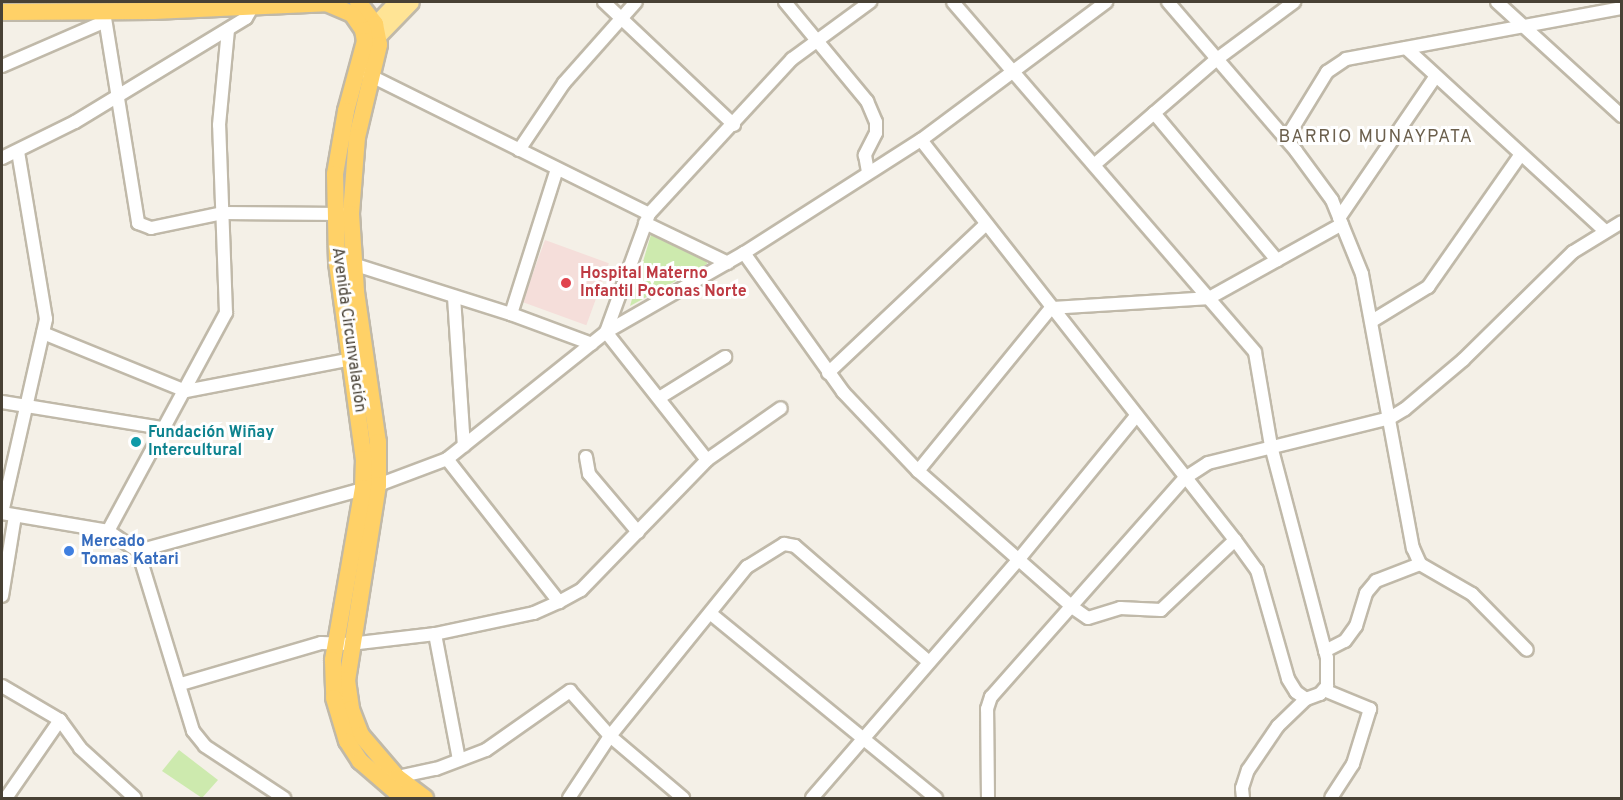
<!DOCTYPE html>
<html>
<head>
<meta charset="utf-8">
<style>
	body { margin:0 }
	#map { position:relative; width:1623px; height:800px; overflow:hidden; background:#f4f0e7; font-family:Overpass,sans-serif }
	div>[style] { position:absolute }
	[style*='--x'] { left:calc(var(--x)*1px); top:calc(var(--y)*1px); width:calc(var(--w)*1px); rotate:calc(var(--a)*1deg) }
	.medical>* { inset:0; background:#f5deda; transform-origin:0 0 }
	.green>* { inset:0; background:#cdeaae }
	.roads { filter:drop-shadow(2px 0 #c0b9a9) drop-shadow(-2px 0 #c0b9a9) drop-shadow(0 2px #c0b9a9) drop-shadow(0 -2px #c0b9a9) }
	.minor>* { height:12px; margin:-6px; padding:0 6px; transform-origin:6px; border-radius:6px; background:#fff }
	.major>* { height:15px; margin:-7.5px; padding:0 7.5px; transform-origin:7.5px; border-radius:7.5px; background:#ffe495 }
	.highway>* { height:16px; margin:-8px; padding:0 8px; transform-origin:8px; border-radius:8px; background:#ffd167 }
	.dots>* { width:16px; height:16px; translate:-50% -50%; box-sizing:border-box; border:3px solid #fff; border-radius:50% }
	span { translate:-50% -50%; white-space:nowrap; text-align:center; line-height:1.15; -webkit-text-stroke:6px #fff; paint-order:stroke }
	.health-label { font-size:16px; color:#be3a42; font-weight:700 }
	.left { translate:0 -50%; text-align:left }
	.street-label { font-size:16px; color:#484135 }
	.culture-label { font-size:16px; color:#0d838f; font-weight:700 }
	.shop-label { font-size:16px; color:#366cbe; font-weight:700 }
	.neighbourhood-label { font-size:18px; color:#6b5f4c; letter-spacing:1.5px }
	.frame { position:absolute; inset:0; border:3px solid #484135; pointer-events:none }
</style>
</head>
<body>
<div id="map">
	<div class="medical">
		<i style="left:545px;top:240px;width:68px;height:66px;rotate:20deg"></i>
	</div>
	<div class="green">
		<i style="clip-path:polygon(652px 231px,706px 258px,707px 264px,630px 306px)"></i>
		<i style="clip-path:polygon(179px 750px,218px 780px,202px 798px,162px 771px)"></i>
	</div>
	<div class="roads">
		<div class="minor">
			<i style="--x:604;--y:2;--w:179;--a:43.4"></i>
			<i style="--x:785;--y:2;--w:129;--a:50.4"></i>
			<i style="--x:867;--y:101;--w:23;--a:67"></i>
			<i style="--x:876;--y:122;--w:11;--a:90"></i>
			<i style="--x:876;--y:133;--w:25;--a:117"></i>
			<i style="--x:865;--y:155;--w:17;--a:80"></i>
			<i style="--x:1168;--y:2;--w:196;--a:49.3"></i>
			<i style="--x:1296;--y:151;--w:61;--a:53.7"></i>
			<i style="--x:1332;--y:200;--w:80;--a:67.9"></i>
			<i style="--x:1362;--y:274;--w:279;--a:79.5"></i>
			<i style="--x:1413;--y:548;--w:17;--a:66"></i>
			<i style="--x:1420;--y:564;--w:60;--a:30"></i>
			<i style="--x:1472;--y:594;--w:78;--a:45.5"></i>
			<i style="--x:1497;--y:2;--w:169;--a:42.4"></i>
			<i style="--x:104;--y:12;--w:214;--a:80.8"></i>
			<i style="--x:138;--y:223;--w:14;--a:21"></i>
			<i style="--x:151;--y:228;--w:74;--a:-11.8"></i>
			<i style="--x:223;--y:213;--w:119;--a:0.5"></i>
			<i style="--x:1406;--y:48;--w:270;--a:42.6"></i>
			<i style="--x:2;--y:66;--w:110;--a:-23.5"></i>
			<i style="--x:365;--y:73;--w:317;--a:26.4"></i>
			<i style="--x:1154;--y:113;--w:192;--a:50.1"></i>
			<i style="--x:1286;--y:139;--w:79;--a:-58.5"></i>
			<i style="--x:1327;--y:72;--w:23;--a:-34"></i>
			<i style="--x:1346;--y:59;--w:281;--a:-10.5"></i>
			<i style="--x:921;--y:140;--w:509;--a:51.87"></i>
			<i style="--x:519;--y:150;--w:81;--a:-56.1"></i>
			<i style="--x:564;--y:83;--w:108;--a:-48.4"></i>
			<i style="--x:2;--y:158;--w:81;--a:-26.3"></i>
			<i style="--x:75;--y:122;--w:200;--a:-31.3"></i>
			<i style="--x:246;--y:18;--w:14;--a:-60"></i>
			<i style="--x:1094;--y:165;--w:162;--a:-40.8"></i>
			<i style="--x:1217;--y:59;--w:96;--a:-36.5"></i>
			<i style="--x:1339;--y:218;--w:172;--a:-55.7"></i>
			<i style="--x:645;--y:223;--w:92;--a:25.7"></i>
			<i style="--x:744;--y:253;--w:171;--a:54.5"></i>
			<i style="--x:843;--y:392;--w:109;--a:46.5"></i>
			<i style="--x:918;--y:471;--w:205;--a:41.4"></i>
			<i style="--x:1072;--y:607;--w:19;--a:35"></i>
			<i style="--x:1088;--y:618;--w:34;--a:-17"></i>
			<i style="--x:1120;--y:608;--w:41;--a:2.8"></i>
			<i style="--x:1161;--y:610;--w:102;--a:-43.4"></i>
			<i style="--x:1235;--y:540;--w:37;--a:54"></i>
			<i style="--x:1257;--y:570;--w:113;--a:74.1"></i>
			<i style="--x:1288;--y:679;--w:15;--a:58"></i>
			<i style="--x:1296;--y:692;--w:12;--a:35"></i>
			<i style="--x:1306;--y:699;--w:15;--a:-20"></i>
			<i style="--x:1320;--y:694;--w:11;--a:-49"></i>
			<i style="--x:1327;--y:686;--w:28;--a:-90"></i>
			<i style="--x:1327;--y:658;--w:219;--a:-104.8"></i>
			<i style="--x:1271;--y:446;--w:95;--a:-99.7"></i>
			<i style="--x:1255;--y:352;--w:462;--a:-130.8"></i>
			<i style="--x:353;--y:264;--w:166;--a:17.6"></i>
			<i style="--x:511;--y:314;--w:152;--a:-72.4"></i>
			<i style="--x:454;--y:297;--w:149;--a:86.2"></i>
			<i style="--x:511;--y:314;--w:86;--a:20.3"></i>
			<i style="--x:1372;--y:321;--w:66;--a:-31.3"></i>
			<i style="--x:1428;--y:287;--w:162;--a:-55"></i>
			<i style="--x:43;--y:333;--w:154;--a:22.1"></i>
			<i style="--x:186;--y:391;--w:175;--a:-10.9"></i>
			<i style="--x:828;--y:373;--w:217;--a:-43.3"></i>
			<i style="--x:659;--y:398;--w:78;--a:-31.8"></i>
			<i style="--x:2;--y:402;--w:163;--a:9.2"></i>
			<i style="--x:586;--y:457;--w:17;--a:80"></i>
			<i style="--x:589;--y:474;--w:76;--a:49.8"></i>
			<i style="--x:447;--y:459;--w:182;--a:51.9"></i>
			<i style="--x:707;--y:460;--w:163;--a:-128.3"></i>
			<i style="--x:606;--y:332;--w:126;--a:-70"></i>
			<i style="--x:649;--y:214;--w:211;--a:-47.3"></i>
			<i style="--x:792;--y:59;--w:97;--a:-36.2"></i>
			<i style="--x:918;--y:471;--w:210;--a:-50.8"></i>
			<i style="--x:1051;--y:308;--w:158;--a:-3.6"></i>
			<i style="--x:1209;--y:298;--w:152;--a:-29.1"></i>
			<i style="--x:2;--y:513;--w:108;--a:9.6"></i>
			<i style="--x:108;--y:531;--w:36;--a:34"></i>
			<i style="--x:138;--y:551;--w:249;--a:-15.4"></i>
			<i style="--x:378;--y:485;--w:74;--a:-20.6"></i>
			<i style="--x:447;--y:459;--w:203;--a:-38.6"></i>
			<i style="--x:606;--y:332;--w:159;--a:-29.8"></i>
			<i style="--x:744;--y:253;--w:210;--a:-32.6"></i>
			<i style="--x:921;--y:140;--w:231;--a:-36.7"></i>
			<i style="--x:2;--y:513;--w:199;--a:-77.2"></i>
			<i style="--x:46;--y:319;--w:170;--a:-99.5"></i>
			<i style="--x:108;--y:531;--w:248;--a:-61.6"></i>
			<i style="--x:226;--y:313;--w:188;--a:-92.1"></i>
			<i style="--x:219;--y:125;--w:96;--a:-84.6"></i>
			<i style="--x:138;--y:551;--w:188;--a:73"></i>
			<i style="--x:193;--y:731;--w:19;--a:51"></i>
			<i style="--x:205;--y:746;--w:95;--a:33.4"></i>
			<i style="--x:2;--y:596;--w:81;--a:-80.8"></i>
			<i style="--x:711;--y:614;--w:291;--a:39.3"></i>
			<i style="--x:435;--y:634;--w:128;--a:79.2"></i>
			<i style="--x:1325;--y:651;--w:22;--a:-27"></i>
			<i style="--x:1345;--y:641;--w:19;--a:-54"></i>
			<i style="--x:1356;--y:626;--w:34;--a:-73"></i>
			<i style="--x:1366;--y:593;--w:16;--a:-50"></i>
			<i style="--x:1376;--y:581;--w:47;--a:-21.1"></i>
			<i style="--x:181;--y:684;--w:146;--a:-16.3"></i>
			<i style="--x:321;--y:643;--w:29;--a:2"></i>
			<i style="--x:350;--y:644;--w:86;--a:-6.7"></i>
			<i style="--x:435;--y:634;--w:101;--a:-12"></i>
			<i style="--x:534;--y:613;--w:27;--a:-24"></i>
			<i style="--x:559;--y:602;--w:25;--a:-29"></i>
			<i style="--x:581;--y:590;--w:181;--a:-45.9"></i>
			<i style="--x:707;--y:460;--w:90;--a:-35.1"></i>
			<i style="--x:2;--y:686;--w:67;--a:30.4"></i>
			<i style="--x:60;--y:720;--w:34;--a:54"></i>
			<i style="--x:80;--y:748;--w:74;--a:42.3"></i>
			<i style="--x:1324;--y:690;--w:50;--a:22.4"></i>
			<i style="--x:1370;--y:709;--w:58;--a:107.2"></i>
			<i style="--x:1353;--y:764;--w:40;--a:122.9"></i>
			<i style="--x:397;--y:777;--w:40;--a:-12"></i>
			<i style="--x:436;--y:769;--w:53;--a:-20.8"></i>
			<i style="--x:486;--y:750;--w:103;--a:-35.1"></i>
			<i style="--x:570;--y:691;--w:60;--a:48.4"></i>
			<i style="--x:610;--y:736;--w:96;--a:40.3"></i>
			<i style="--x:6;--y:798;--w:95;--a:-55.3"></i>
			<i style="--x:569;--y:798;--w:74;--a:-56.5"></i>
			<i style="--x:610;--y:736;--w:218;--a:-51"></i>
			<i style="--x:747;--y:567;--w:44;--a:-31.9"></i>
			<i style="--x:784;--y:544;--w:11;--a:10"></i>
			<i style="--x:795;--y:546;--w:177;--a:40.9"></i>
			<i style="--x:812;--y:798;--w:316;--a:-49.1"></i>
			<i style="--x:1019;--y:559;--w:185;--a:-50.7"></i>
			<i style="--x:988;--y:798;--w:89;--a:-90.6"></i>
			<i style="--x:987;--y:709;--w:13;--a:-72"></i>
			<i style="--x:991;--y:697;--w:293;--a:-48.5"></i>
			<i style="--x:1185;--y:478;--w:27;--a:-33"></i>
			<i style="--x:1208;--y:463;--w:187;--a:-13.9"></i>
			<i style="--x:1390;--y:418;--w:17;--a:-31"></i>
			<i style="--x:1405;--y:409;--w:76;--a:-40.2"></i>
			<i style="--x:1463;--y:360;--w:154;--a:-44.5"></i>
			<i style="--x:1573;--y:252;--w:57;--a:-31.5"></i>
			<i style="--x:1243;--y:798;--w:10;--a:-96"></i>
			<i style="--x:1242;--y:788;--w:19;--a:-72"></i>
			<i style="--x:1248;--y:770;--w:53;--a:-55.7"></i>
			<i style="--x:1278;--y:726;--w:39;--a:-44"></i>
		</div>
		<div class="major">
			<i style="--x:365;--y:29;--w:11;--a:-27"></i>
			<i style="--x:375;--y:24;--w:30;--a:-46"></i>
			<i style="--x:367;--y:41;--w:12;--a:-24"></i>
			<i style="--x:378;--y:36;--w:47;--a:-45.9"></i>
		</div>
		<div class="highway">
			<i style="--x:358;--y:2;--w:28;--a:52"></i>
			<i style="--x:375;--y:24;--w:21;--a:79"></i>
			<i style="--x:379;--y:45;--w:95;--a:103.4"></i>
			<i style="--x:357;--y:137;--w:77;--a:94.5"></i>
			<i style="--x:351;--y:214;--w:78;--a:86.3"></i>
			<i style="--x:356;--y:292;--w:152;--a:81.7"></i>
			<i style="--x:378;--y:442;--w:43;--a:90"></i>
			<i style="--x:378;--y:485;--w:197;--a:99"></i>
			<i style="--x:347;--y:680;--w:29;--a:82"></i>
			<i style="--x:351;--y:709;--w:28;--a:69"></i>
			<i style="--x:361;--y:735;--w:55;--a:49.4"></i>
			<i style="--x:397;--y:777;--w:35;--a:37"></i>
			<i style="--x:2;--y:12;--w:151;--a:-0.4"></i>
			<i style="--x:153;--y:11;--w:173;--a:-2.6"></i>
			<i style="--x:326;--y:3;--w:28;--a:23"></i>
			<i style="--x:352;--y:14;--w:19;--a:55"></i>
			<i style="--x:363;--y:30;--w:11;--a:80"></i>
			<i style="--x:365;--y:41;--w:73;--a:105.2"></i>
			<i style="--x:346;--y:111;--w:64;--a:99.9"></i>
			<i style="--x:335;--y:174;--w:89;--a:88.7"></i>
			<i style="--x:337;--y:263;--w:198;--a:82.2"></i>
			<i style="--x:364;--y:459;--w:29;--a:92"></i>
			<i style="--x:363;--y:488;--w:175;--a:99.9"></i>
			<i style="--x:333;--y:660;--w:38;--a:88"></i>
			<i style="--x:334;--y:698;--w:45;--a:73.2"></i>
			<i style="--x:347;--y:741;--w:24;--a:57"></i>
			<i style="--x:360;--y:761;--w:57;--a:40.7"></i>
		</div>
	</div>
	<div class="dots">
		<i style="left:566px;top:283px;background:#e0444e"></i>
		<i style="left:136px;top:442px;background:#0f9aa8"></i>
		<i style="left:69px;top:551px;background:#3f7fe0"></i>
	</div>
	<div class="health-label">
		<span class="left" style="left:580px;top:283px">Hospital Materno<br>Infantil Poconas Norte</span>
	</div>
	<div class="street-label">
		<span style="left:348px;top:330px;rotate:82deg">Avenida Circunvalación</span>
	</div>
	<div class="culture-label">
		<span class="left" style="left:148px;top:442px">Fundación Wiñay<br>Intercultural</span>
	</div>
	<div class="shop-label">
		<span class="left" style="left:81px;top:551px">Mercado<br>Tomas Katari</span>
	</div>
	<div class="neighbourhood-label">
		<span style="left:1376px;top:138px">BARRIO MUNAYPATA</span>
	</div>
	<div class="frame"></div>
</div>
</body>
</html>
